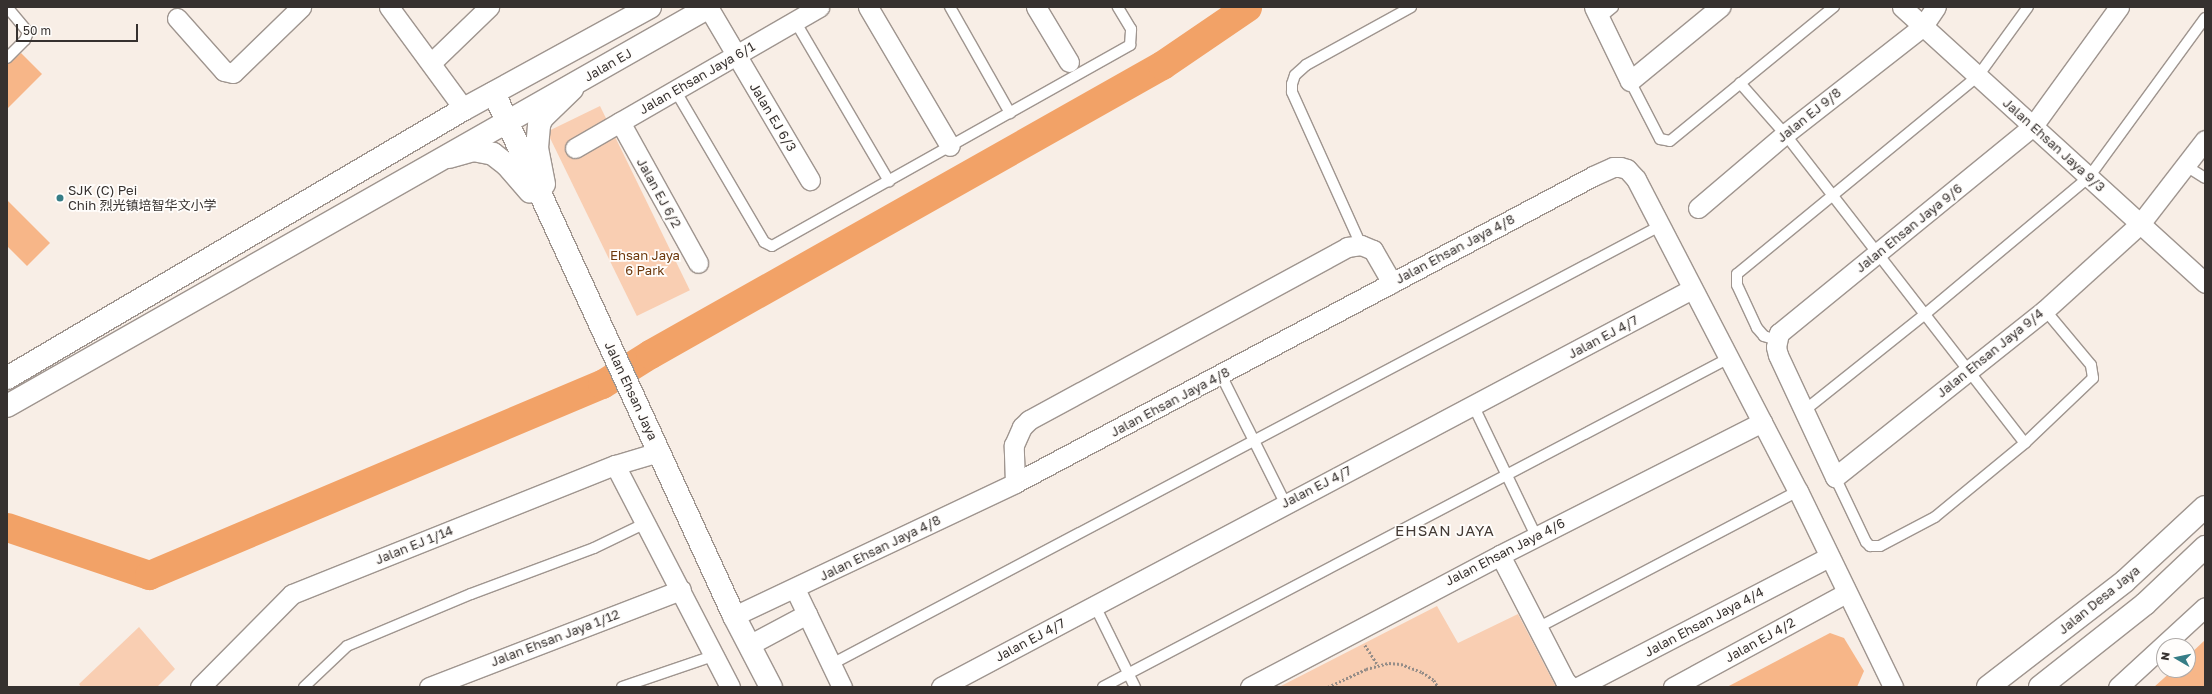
<!DOCTYPE html>
<html>
<head>
<meta charset="utf-8">
<style>
	body { margin:0 }
	#map { position:relative; width:2212px; height:694px; overflow:hidden; background:#f8eee6; font-family:"Golos Text","Noto Sans SC",sans-serif }
	div>[style] { position:absolute }
	[style*='--x'] { left:calc(var(--x)*1px); top:calc(var(--y)*1px); width:calc(var(--w)*1px); rotate:calc(var(--a)*1deg) }
	.green>* { inset:0; background:#f9ceb2; transform-origin:0 0 }
	.river>* { height:29px; margin:-14.5px; padding:0 14.5px; transform-origin:14.5px; border-radius:14.5px; background:#f2a267 }
	.building>* { inset:0; background:#f7b688 }
	.path>* { height:2.5px; margin-top:-1.25px; transform-origin:0; background:repeating-linear-gradient(90deg,#958d88 0 2px,transparent 0 4px) }
	.roads { filter:drop-shadow(1px 0 #9f958f) drop-shadow(-1px 0 #9f958f) drop-shadow(0 1px #9f958f) drop-shadow(0 -1px #9f958f) }
	.service>* { height:10px; margin:-5px; padding:0 5px; transform-origin:5px; border-radius:5px; background:#fff }
	.minor>* { height:19px; margin:-9.5px; padding:0 9.5px; transform-origin:9.5px; border-radius:9.5px; background:#fff }
	.tertiary>* { height:22px; margin:-11px; padding:0 11px; transform-origin:11px; border-radius:11px; background:#fff }
	.secondary>* { height:22px; margin:-11px; padding:0 11px; transform-origin:11px; border-radius:11px; background:#fff }
	.dots>* { width:11px; height:11px; translate:-50% -50%; box-sizing:border-box; border:2px solid #fffdfb; border-radius:50% }
	span { translate:-50% -50%; white-space:nowrap; text-align:center; line-height:1.15; -webkit-text-stroke:3.5px #fffdfb; paint-order:stroke }
	.street-label { font-size:13px; color:#36312f }
	.poi-label { font-size:13px; color:#36312f }
	.left { translate:0 -50%; text-align:left }
	.park-label { font-size:13px; color:#6d390d }
	.quarter-label { font-size:15px; color:#433a35; letter-spacing:1px }
	.frame { position:absolute; inset:0; border:8px solid #36312f; pointer-events:none }
	.north { position:absolute; left:2156px; top:638px; width:40px; height:40px; box-sizing:border-box; background:#fffdfb; border:1px solid #afaba9; border-radius:50%; rotate:279deg; font-size:11px; font-weight:700; line-height:16px; text-align:center; color:#36312f }
	.north::after { content:''; display:block; margin:auto; width:14px; height:18px; background:#367d86; clip-path:polygon(50% 0,100% 100%,50% 72%,0 100%) }
	.scale { position:absolute; left:16px; top:24px; width:122px; height:18px; box-sizing:border-box; border:2px solid #36312f; border-top:0; padding-left:5px; font-size:12px; line-height:14px; white-space:nowrap; color:#36312f; -webkit-text-stroke:3px #fffdfb; paint-order:stroke }
</style>
</head>
<body>
<div id="map">
	<div class="green">
		<i style="left:600px;top:106px;width:205px;height:59px;rotate:64deg"></i>
		<i style="clip-path:polygon(1437px 606px,1458px 643px,1518px 614px,1556px 687px,1279px 687px)"></i>
		<i style="clip-path:polygon(139px 627px,175px 669px,157px 687px,81px 687px,79px 684px)"></i>
	</div>
	<div class="river">
		<i style="--x:7;--y:527;--w:150;--a:18.7"></i>
		<i style="--x:149;--y:575;--w:492;--a:-22.9"></i>
		<i style="--x:602;--y:384;--w:57;--a:-32"></i>
		<i style="--x:650;--y:354;--w:588;--a:-29.44"></i>
		<i style="--x:1162;--y:65;--w:103;--a:-34.3"></i>
	</div>
	<div class="building">
		<i style="clip-path:polygon(21px 53px,42px 74px,7px 109px,7px 65px)"></i>
		<i style="clip-path:polygon(7px 200px,50px 243px,27px 266px,7px 246px)"></i>
		<i style="clip-path:polygon(1830px 633px,1844px 638px,1864px 671px,1857px 687px,1727px 687px)"></i>
		<i style="clip-path:polygon(2205px 640px,2205px 687px,2154px 687px,2173px 670px,2188px 670px,2188px 656px)"></i>
	</div>
	<div class="path">
		<i style="--x:1365;--y:645;--w:24;--a:57"></i>
		<i style="--x:1328;--y:687;--w:42;--a:-25.3"></i>
		<i style="--x:1366;--y:669;--w:24;--a:-15"></i>
		<i style="--x:1389;--y:663;--w:12;--a:5"></i>
		<i style="--x:1401;--y:664;--w:22;--a:21"></i>
		<i style="--x:1422;--y:672;--w:14;--a:34"></i>
		<i style="--x:1434;--y:680;--w:8;--a:60"></i>
	</div>
	<div class="roads">
		<div class="service">
			<i style="--x:950;--y:7;--w:122;--a:60.5"></i>
			<i style="--x:1600;--y:18;--w:17;--a:-40"></i>
			<i style="--x:795;--y:21;--w:186;--a:59.6"></i>
			<i style="--x:7;--y:58;--w:25;--a:-45"></i>
			<i style="--x:25;--y:40;--w:9;--a:-69"></i>
			<i style="--x:28;--y:32;--w:33;--a:-130"></i>
			<i style="--x:1630;--y:81;--w:65;--a:62.7"></i>
			<i style="--x:1660;--y:139;--w:10;--a:11"></i>
			<i style="--x:1670;--y:141;--w:212;--a:-39.3"></i>
			<i style="--x:1740;--y:83;--w:68;--a:48.6"></i>
			<i style="--x:1785;--y:134;--w:391;--a:52.2"></i>
			<i style="--x:675;--y:90;--w:176;--a:59.6"></i>
			<i style="--x:764;--y:242;--w:9;--a:27"></i>
			<i style="--x:772;--y:246;--w:411;--a:-29.3"></i>
			<i style="--x:1130;--y:45;--w:16;--a:-86"></i>
			<i style="--x:1131;--y:29;--w:26;--a:-121"></i>
			<i style="--x:2186;--y:166;--w:22;--a:32"></i>
			<i style="--x:1361;--y:245;--w:168;--a:-114.3"></i>
			<i style="--x:1292;--y:92;--w:8;--a:-90"></i>
			<i style="--x:1292;--y:84;--w:9;--a:-72"></i>
			<i style="--x:1295;--y:75;--w:15;--a:-42"></i>
			<i style="--x:1306;--y:65;--w:120;--a:-28.9"></i>
			<i style="--x:1777;--y:340;--w:14;--a:-163"></i>
			<i style="--x:1764;--y:336;--w:11;--a:-131"></i>
			<i style="--x:1757;--y:328;--w:47;--a:-114.9"></i>
			<i style="--x:1737;--y:285;--w:11;--a:-90"></i>
			<i style="--x:1737;--y:274;--w:312;--a:-39.4"></i>
			<i style="--x:1978;--y:76;--w:85;--a:-54.1"></i>
			<i style="--x:1221;--y:375;--w:143;--a:63.4"></i>
			<i style="--x:1474;--y:407;--w:143;--a:64.3"></i>
			<i style="--x:1805;--y:410;--w:152;--a:-38.6"></i>
			<i style="--x:1924;--y:315;--w:215;--a:-39.9"></i>
			<i style="--x:2089;--y:177;--w:197;--a:-53.9"></i>
			<i style="--x:1835;--y:477;--w:72;--a:64.5"></i>
			<i style="--x:1866;--y:542;--w:6;--a:45"></i>
			<i style="--x:1870;--y:546;--w:10;--a:0"></i>
			<i style="--x:1880;--y:546;--w:62;--a:-27.8"></i>
			<i style="--x:1935;--y:517;--w:117;--a:-39.4"></i>
			<i style="--x:2025;--y:443;--w:94;--a:-43.7"></i>
			<i style="--x:2093;--y:378;--w:13;--a:-99"></i>
			<i style="--x:2091;--y:365;--w:72;--a:-129.9"></i>
			<i style="--x:1095;--y:606;--w:90;--a:63.7"></i>
			<i style="--x:1539;--y:627;--w:293;--a:-27.7"></i>
			<i style="--x:830;--y:665;--w:939;--a:-27.88"></i>
			<i style="--x:304;--y:687;--w:59;--a:-43.6"></i>
			<i style="--x:347;--y:646;--w:134;--a:-22.8"></i>
			<i style="--x:471;--y:594;--w:131;--a:-20.5"></i>
			<i style="--x:594;--y:548;--w:58;--a:-25.7"></i>
			<i style="--x:622;--y:687;--w:96;--a:-18.8"></i>
			<i style="--x:1103;--y:687;--w:707;--a:-27.72"></i>
		</div>
		<div class="minor">
			<i style="--x:389;--y:7;--w:127;--a:53.7"></i>
			<i style="--x:708;--y:7;--w:201;--a:59.5"></i>
			<i style="--x:868;--y:7;--w:161;--a:59.5"></i>
			<i style="--x:1036;--y:7;--w:64;--a:59"></i>
			<i style="--x:1594;--y:7;--w:82;--a:64.1"></i>
			<i style="--x:1630;--y:81;--w:117;--a:-39.4"></i>
			<i style="--x:1902;--y:7;--w:410;--a:42.3"></i>
			<i style="--x:2119;--y:7;--w:147;--a:125.9"></i>
			<i style="--x:2033;--y:126;--w:328;--a:140.8"></i>
			<i style="--x:1779;--y:333;--w:14;--a:102"></i>
			<i style="--x:1776;--y:347;--w:8;--a:76"></i>
			<i style="--x:1778;--y:355;--w:135;--a:65"></i>
			<i style="--x:1835;--y:477;--w:268;--a:-38.5"></i>
			<i style="--x:2045;--y:310;--w:128;--a:-42.2"></i>
			<i style="--x:2140;--y:224;--w:106;--a:-52.3"></i>
			<i style="--x:177;--y:18;--w:71;--a:48.4"></i>
			<i style="--x:224;--y:71;--w:9;--a:13"></i>
			<i style="--x:233;--y:73;--w:95;--a:-44.1"></i>
			<i style="--x:431;--y:63;--w:81;--a:-44"></i>
			<i style="--x:620;--y:122;--w:161;--a:61"></i>
			<i style="--x:575;--y:148;--w:282;--a:-30"></i>
			<i style="--x:1698;--y:208;--w:114;--a:-40.4"></i>
			<i style="--x:1785;--y:134;--w:175;--a:-38"></i>
			<i style="--x:1923;--y:26;--w:23;--a:-56"></i>
			<i style="--x:615;--y:465;--w:250;--a:62.6"></i>
			<i style="--x:1015;--y:483;--w:38;--a:-92"></i>
			<i style="--x:1014;--y:445;--w:20;--a:-66"></i>
			<i style="--x:1022;--y:427;--w:10;--a:-45"></i>
			<i style="--x:1029;--y:420;--w:362;--a:-28.5"></i>
			<i style="--x:1347;--y:247;--w:14;--a:-8"></i>
			<i style="--x:1361;--y:245;--w:13;--a:23"></i>
			<i style="--x:1373;--y:250;--w:38;--a:60"></i>
			<i style="--x:1500;--y:555;--w:142;--a:62.7"></i>
			<i style="--x:1565;--y:681;--w:8;--a:45"></i>
			<i style="--x:795;--y:589;--w:109;--a:64.4"></i>
			<i style="--x:734;--y:616;--w:311;--a:-25.3"></i>
			<i style="--x:1015;--y:483;--w:654;--a:-27.97"></i>
			<i style="--x:1593;--y:176;--w:22;--a:-24"></i>
			<i style="--x:1613;--y:167;--w:7;--a:0"></i>
			<i style="--x:1620;--y:167;--w:7;--a:16"></i>
			<i style="--x:1627;--y:169;--w:13;--a:48"></i>
			<i style="--x:1636;--y:179;--w:352;--a:62.6"></i>
			<i style="--x:1798;--y:491;--w:218;--a:64.1"></i>
			<i style="--x:749;--y:645;--w:66;--a:-28.1"></i>
			<i style="--x:200;--y:687;--w:131;--a:-45.3"></i>
			<i style="--x:292;--y:594;--w:348;--a:-21.8"></i>
			<i style="--x:615;--y:465;--w:46;--a:-16.5"></i>
			<i style="--x:429;--y:687;--w:270;--a:-21.1"></i>
			<i style="--x:941;--y:687;--w:850;--a:-27.92"></i>
			<i style="--x:1250;--y:687;--w:283;--a:-27.8"></i>
			<i style="--x:1500;--y:555;--w:294;--a:-26.9"></i>
			<i style="--x:1578;--y:687;--w:283;--a:-27.4"></i>
			<i style="--x:1673;--y:687;--w:197;--a:-28.5"></i>
			<i style="--x:2118;--y:687;--w:118;--a:-42.6"></i>
		</div>
		<div class="tertiary">
			<i style="--x:494;--y:93;--w:575;--a:65.35"></i>
			<i style="--x:734;--y:616;--w:80;--a:62.5"></i>
			<i style="--x:449;--y:157;--w:25;--a:-16"></i>
			<i style="--x:473;--y:150;--w:20;--a:11"></i>
			<i style="--x:493;--y:154;--w:18;--a:38"></i>
			<i style="--x:507;--y:165;--w:35;--a:49"></i>
			<i style="--x:544;--y:184;--w:37;--a:-101"></i>
			<i style="--x:537;--y:148;--w:23;--a:-85"></i>
			<i style="--x:539;--y:125;--w:8;--a:-67"></i>
			<i style="--x:542;--y:118;--w:42;--a:-44"></i>
		</div>
		<div class="secondary">
			<i style="--x:7;--y:378;--w:530;--a:-30.48"></i>
			<i style="--x:464;--y:109;--w:212;--a:-28.7"></i>
			<i style="--x:7;--y:406;--w:807;--a:-29.61"></i>
			<i style="--x:1988;--y:687;--w:173;--a:-37.7"></i>
			<i style="--x:2125;--y:581;--w:109;--a:-42.8"></i>
			<i style="--x:2040;--y:687;--w:134;--a:-38.3"></i>
			<i style="--x:2145;--y:604;--w:83;--a:-43.5"></i>
		</div>
	</div>
	<div class="dots">
		<i style="left:60px;top:198px;background:#367d86"></i>
	</div>
	<div class="street-label">
		<span style="left:608px;top:65px;rotate:-30deg">Jalan EJ</span>
		<span style="left:697px;top:78px;rotate:-30deg">Jalan Ehsan Jaya 6/1</span>
		<span style="left:1809px;top:115px;rotate:-39deg">Jalan EJ 9/8</span>
		<span style="left:773px;top:117px;rotate:59deg">Jalan EJ 6/3</span>
		<span style="left:2054px;top:145px;rotate:42deg">Jalan Ehsan Jaya 9/3</span>
		<span style="left:659px;top:193px;rotate:61deg">Jalan EJ 6/2</span>
		<span style="left:1909px;top:228px;rotate:-39deg">Jalan Ehsan Jaya 9/6</span>
		<span style="left:1455px;top:249px;rotate:-28deg">Jalan Ehsan Jaya 4/8</span>
		<span style="left:1603px;top:337px;rotate:-28deg">Jalan EJ 4/7</span>
		<span style="left:1990px;top:353px;rotate:-39deg">Jalan Ehsan Jaya 9/4</span>
		<span style="left:631px;top:391px;rotate:65deg">Jalan Ehsan Jaya</span>
		<span style="left:1170px;top:402px;rotate:-28deg">Jalan Ehsan Jaya 4/8</span>
		<span style="left:1316px;top:487px;rotate:-27deg">Jalan EJ 4/7</span>
		<span style="left:414px;top:545px;rotate:-22deg">Jalan EJ 1/14</span>
		<span style="left:880px;top:548px;rotate:-26deg">Jalan Ehsan Jaya 4/8</span>
		<span style="left:1505px;top:552px;rotate:-27deg">Jalan Ehsan Jaya 4/6</span>
		<span style="left:2099px;top:600px;rotate:-39deg">Jalan Desa Jaya</span>
		<span style="left:1704px;top:622px;rotate:-28deg">Jalan Ehsan Jaya 4/4</span>
		<span style="left:555px;top:638px;rotate:-21deg">Jalan Ehsan Jaya 1/12</span>
		<span style="left:1030px;top:640px;rotate:-28deg">Jalan EJ 4/7</span>
		<span style="left:1760px;top:640px;rotate:-29deg">Jalan EJ 4/2</span>
	</div>
	<div class="poi-label">
		<span class="left" style="left:68px;top:198px">SJK (C) Pei<br>Chih 烈光镇培智华文小学</span>
	</div>
	<div class="park-label">
		<span style="left:645px;top:263px">Ehsan Jaya<br>6 Park</span>
	</div>
	<div class="quarter-label">
		<span style="left:1445px;top:531px">EHSAN JAYA</span>
	</div>
	<div class="frame"></div>
	<div class="north">N</div>
	<div class="scale">50 m</div>
</div>
</body>
</html>
